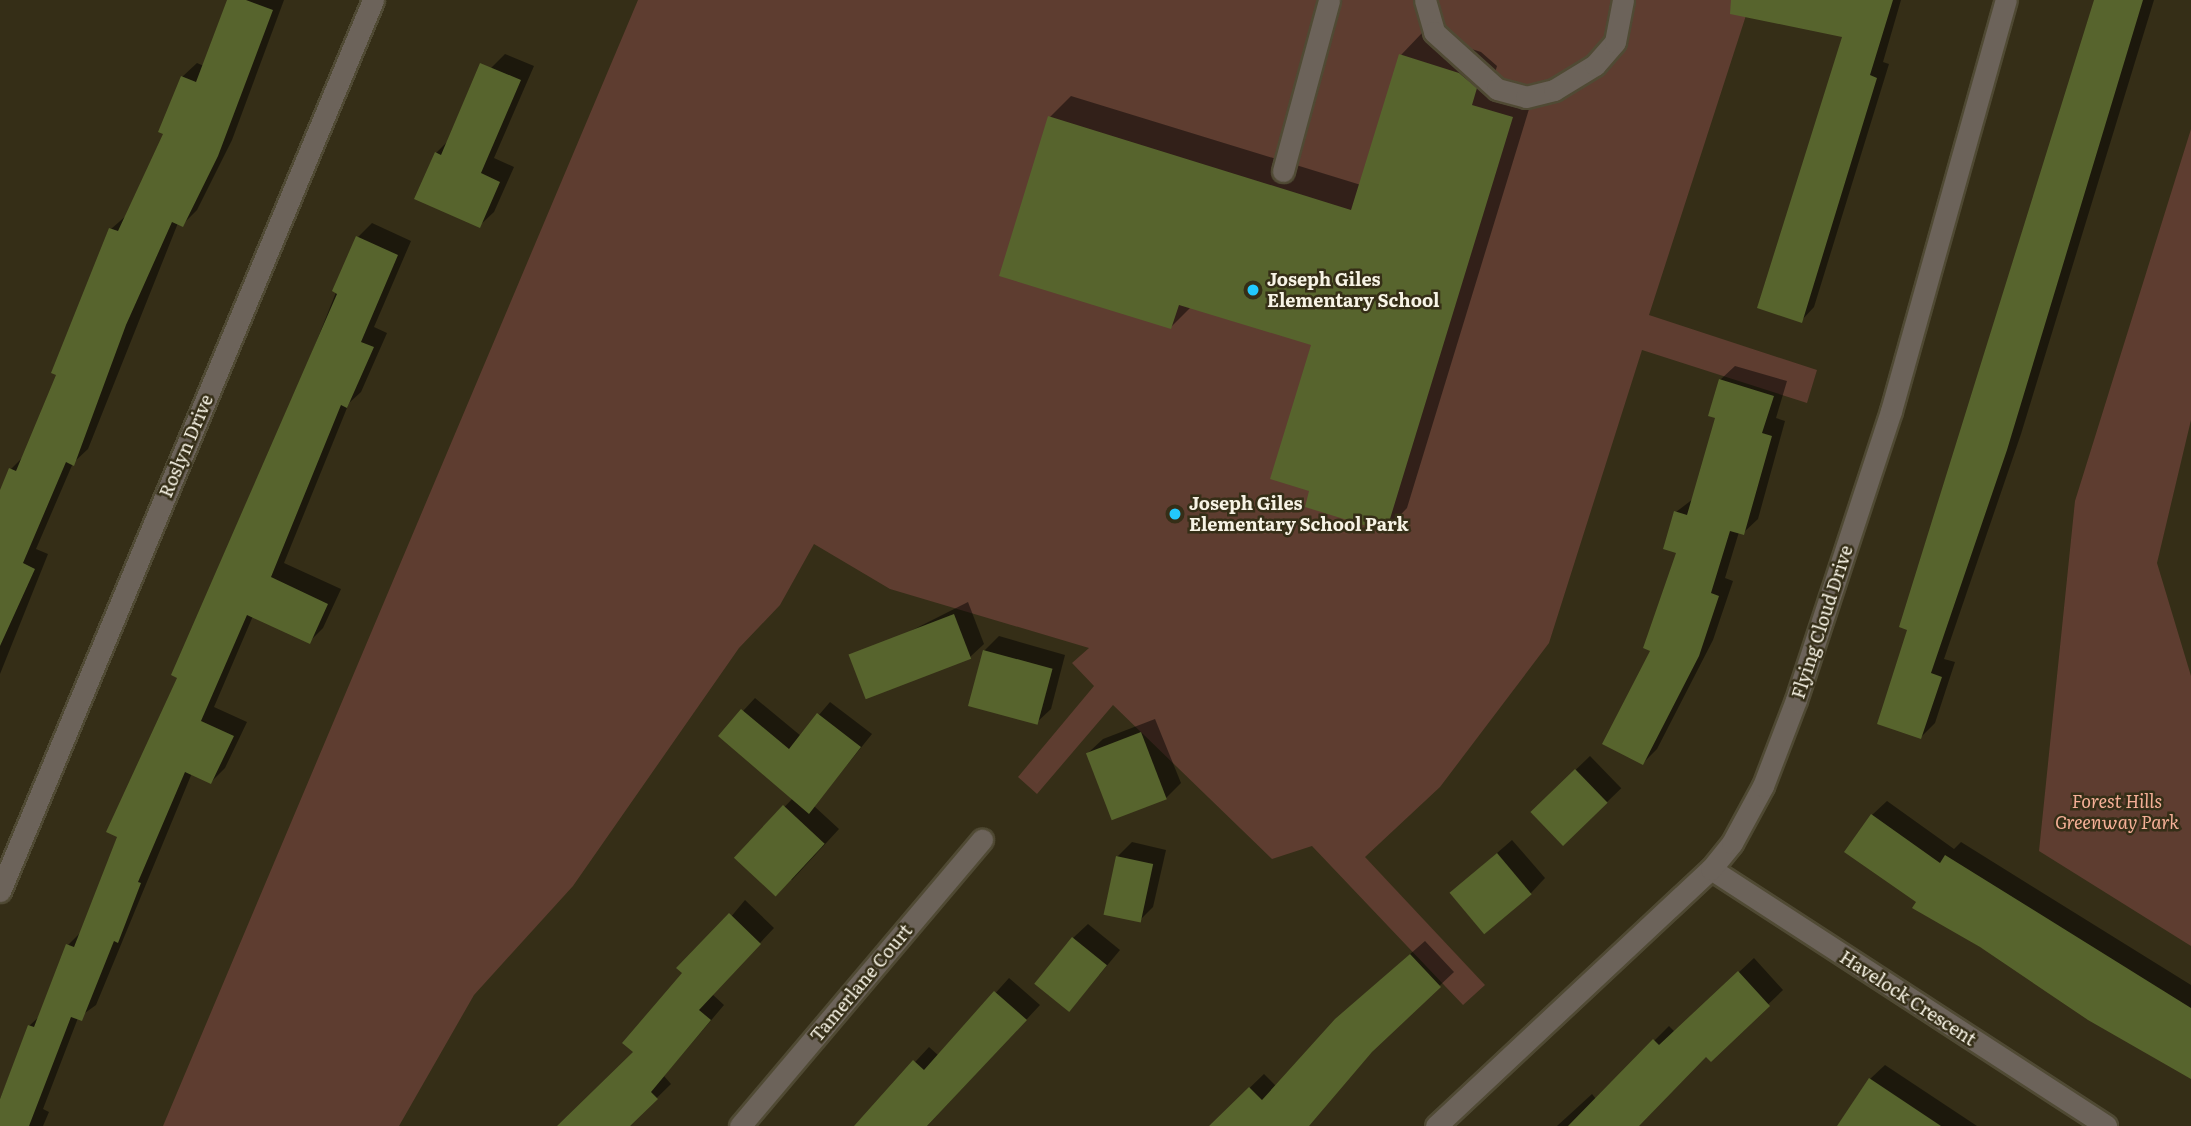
<!DOCTYPE html>
<html>
<head>
<meta charset="utf-8">
<style>
	body { margin:0 }
	#map { position:relative; width:2191px; height:1126px; overflow:hidden; background:#352e17; font-family:Literata,serif }
	div>[style] { position:absolute }
	[style*='--x'] { left:calc(var(--x)*1px); top:calc(var(--y)*1px); width:calc(var(--w)*1px); rotate:calc(var(--a)*1deg) }
	.green>* { inset:0; background:#5e3d30 }
	.shadow>* { inset:0; background:#0007; transform-origin:0 0 }
	.building>* { inset:0; background:#57642d; transform-origin:0 0 }
	.roads { filter:drop-shadow(2px 0 #504a34) drop-shadow(-2px 0 #504a34) drop-shadow(0 2px #504a34) drop-shadow(0 -2px #504a34) }
	.lane>* { height:21px; margin:-10.5px; padding:0 10.5px; transform-origin:10.5px; border-radius:10.5px; background:#6c635a }
	.street>* { height:21px; margin:-10.5px; padding:0 10.5px; transform-origin:10.5px; border-radius:10.5px; background:#6c635a }
	.dots>* { width:19px; height:19px; translate:-50% -50%; box-sizing:border-box; border:4px solid #352e17; border-radius:50% }
	span { translate:-50% -50%; white-space:nowrap; text-align:center; line-height:1.15; -webkit-text-stroke:5px #352e17; paint-order:stroke }
	.poi-label { font-size:18px; color:#f7f3e5; font-weight:700 }
	.left { translate:0 -50%; text-align:left }
	.street-label { font-size:18px; color:#f7f3e5 }
	.park-label { font-size:18px; color:#f5b097; font-style:italic }
</style>
</head>
<body>
<div id="map">
	<div class="green">
		<i style="clip-path:polygon(638px 0,1751px 0,1649px 315px,1817px 370px,1807px 403px,1642px 350px,1549px 643px,1440px 787px,1365px 857px,1485px 985px,1463px 1005px,1312px 846px,1272px 859px,1113px 705px,1037px 794px,1018px 777px,1094px 686px,1072px 663px,1089px 648px,890px 589px,814px 544px,780px 605px,739px 648px,573px 886px,474px 995px,399px 1126px,163px 1126px)"></i>
		<i style="clip-path:polygon(2191px 129px,2191px 420px,2157px 563px,2191px 676px,2191px 946px,2039px 851px,2075px 501px)"></i>
	</div>
	<div class="shadow">
		<i style="clip-path:polygon(229px 0,284px 0,232px 140px,197px 210px,182px 225px,178px 223px,88px 449px,73px 463px,36px 549px,48px 554px,0 674px,0 494px,11px 469px,24px 456px,58px 374px,54px 372px,111px 229px,127px 215px,166px 133px,182px 77px,197px 63px,204px 66px)"></i>
		<i style="clip-path:polygon(1773px 0,1901px 0,1883px 62px,1889px 64px,1814px 307px,1801px 321px,1844px 35px)"></i>
		<i style="clip-path:polygon(2097px 0,2154px 0,2021px 434px,1944px 659px,1955px 662px,1935px 723px,1921px 737px,1910px 629px,1901px 626px)"></i>
		<i style="clip-path:polygon(1422px 33px,1481px 52px,1497px 66px,1492px 83px,1533px 96px,1407px 508px,1386px 530px,1311px 490px,1313px 344px,1191px 307px,1171px 327px,1050px 117px,1071px 96px,1361px 185px,1401px 55px)"></i>
		<i style="clip-path:polygon(505px 54px,534px 66px,494px 158px,514px 167px,494px 212px,479px 226px,436px 153px,449px 140px,491px 68px)"></i>
		<i style="clip-path:polygon(372px 223px,411px 241px,374px 327px,387px 333px,361px 392px,349px 403px,284px 563px,341px 589px,323px 628px,309px 642px,253px 616px,214px 707px,247px 722px,225px 768px,211px 782px,192px 773px,96px 1005px,78px 1018px,43px 1109px,49px 1112px,43px 1126px,0 1126px,0 1099px,29px 1026px,41px 1015px,68px 945px,82px 931px,358px 237px)"></i>
		<i style="clip-path:polygon(1735px 366px,1787px 381px,1776px 418px,1785px 421px,1758px 519px,1743px 533px,1739px 532px,1725px 578px,1733px 581px,1713px 640px,1657px 749px,1643px 763px,1652px 650px,1679px 552px,1676px 512px,1693px 499px,1718px 417px,1720px 380px)"></i>
		<i style="clip-path:polygon(968px 602px,984px 644px,970px 657px,856px 666px,869px 652px)"></i>
		<i style="clip-path:polygon(999px 636px,1065px 655px,1051px 709px,1036px 723px,984px 651px)"></i>
		<i style="clip-path:polygon(755px 698px,801px 736px,830px 702px,872px 734px,814px 806px,839px 829px,792px 880px,737px 857px,793px 798px,720px 736px)"></i>
		<i style="clip-path:polygon(1155px 719px,1181px 783px,1166px 798px,1088px 753px,1103px 739px)"></i>
		<i style="left:1590px;top:756px;width:45px;height:81px;rotate:46deg"></i>
		<i style="clip-path:polygon(1887px 801px,1954px 849px,1961px 842px,2191px 985px,2191px 1076px,1915px 907px,1919px 901px,1872px 815px)"></i>
		<i style="clip-path:polygon(1512px 840px,1545px 878px,1531px 893px,1451px 893px)"></i>
		<i style="clip-path:polygon(1132px 842px,1166px 850px,1153px 907px,1139px 921px,1117px 857px)"></i>
		<i style="clip-path:polygon(745px 900px,774px 928px,712px 994px,724px 1005px,664px 1076px,671px 1084px,628px 1126px,559px 1126px,635px 1052px,684px 973px)"></i>
		<i style="clip-path:polygon(1088px 924px,1120px 950px,1070px 1010px,1073px 938px)"></i>
		<i style="clip-path:polygon(1425px 941px,1454px 972px,1382px 1040px,1323px 1108px,1286px 1126px,1210px 1126px,1264px 1074px,1276px 1086px,1352px 1005px)"></i>
		<i style="clip-path:polygon(1754px 958px,1783px 990px,1711px 1059px,1707px 1055px,1615px 1126px,1557px 1126px,1592px 1094px,1596px 1099px,1669px 1026px,1675px 1032px)"></i>
		<i style="clip-path:polygon(1009px 978px,1040px 1005px,927px 1126px,856px 1126px,929px 1047px,939px 1056px)"></i>
		<i style="clip-path:polygon(1885px 1065px,1977px 1126px,1860px 1126px,1870px 1079px)"></i>
	</div>
	<div class="building">
		<i style="clip-path:polygon(227px 0,246px 0,273px 10px,218px 156px,183px 227px,172px 222px,126px 325px,74px 466px,66px 462px,23px 563px,35px 569px,0 646px,0 490px,9px 468px,16px 471px,56px 375px,51px 373px,109px 228px,118px 231px,163px 134px,158px 132px,181px 76px,196px 82px)"></i>
		<i style="clip-path:polygon(1731px 0,1893px 0,1870px 75px,1877px 78px,1802px 323px,1757px 308px,1842px 37px,1730px 14px)"></i>
		<i style="clip-path:polygon(2094px 0,2143px 0,2007px 450px,1931px 673px,1942px 677px,1921px 739px,1877px 724px,1907px 630px,1899px 627px)"></i>
		<i style="clip-path:polygon(1399px 54px,1459px 73px,1477px 88px,1472px 105px,1513px 117px,1386px 532px,1305px 507px,1309px 491px,1270px 479px,1311px 345px,1179px 305px,1171px 329px,999px 276px,1048px 116px,1351px 210px)"></i>
		<i style="clip-path:polygon(480px 63px,521px 80px,481px 173px,500px 182px,480px 228px,414px 199px,435px 152px,441px 155px)"></i>
		<i style="clip-path:polygon(356px 236px,398px 255px,361px 342px,374px 347px,347px 408px,341px 405px,271px 577px,328px 604px,310px 644px,247px 615px,201px 721px,234px 736px,211px 784px,185px 772px,138px 882px,141px 883px,118px 943px,114px 941px,82px 1021px,71px 1017px,29px 1126px,0 1126px,0 1099px,28px 1025px,34px 1027px,66px 944px,74px 947px,117px 837px,106px 832px,177px 678px,171px 675px,337px 294px,332px 291px)"></i>
		<i style="clip-path:polygon(1719px 379px,1774px 396px,1762px 433px,1772px 436px,1744px 535px,1730px 531px,1711px 593px,1719px 596px,1699px 656px,1643px 765px,1602px 744px,1650px 651px,1643px 648px,1676px 553px,1663px 549px,1674px 511px,1687px 515px,1715px 418px,1708px 416px)"></i>
		<i style="left:954px;top:614px;width:48px;height:113px;rotate:69deg"></i>
		<i style="left:983px;top:650px;width:72px;height:58px;rotate:15deg"></i>
		<i style="clip-path:polygon(741px 709px,789px 749px,817px 713px,861px 747px,809px 814px,718px 736px)"></i>
		<i style="left:1141px;top:732px;width:72px;height:59px;rotate:69deg"></i>
		<i style="left:1575px;top:769px;width:47px;height:62px;rotate:46deg"></i>
		<i style="left:783px;top:805px;width:57px;height:72px;rotate:43deg"></i>
		<i style="clip-path:polygon(1871px 814px,1940px 863px,1945px 855px,2191px 1008px,2191px 1079px,2088px 1020px,1980px 947px,1912px 908px,1916px 902px,1844px 852px)"></i>
		<i style="left:1497px;top:853px;width:54px;height:62px;rotate:50deg"></i>
		<i style="left:1116px;top:856px;width:38px;height:60px;rotate:12deg"></i>
		<i style="clip-path:polygon(729px 913px,761px 944px,699px 1010px,711px 1020px,651px 1092px,658px 1099px,630px 1126px,557px 1126px,633px 1052px,622px 1043px,682px 973px,676px 968px)"></i>
		<i style="left:1072px;top:937px;width:45px;height:60px;rotate:39deg"></i>
		<i style="clip-path:polygon(1410px 954px,1441px 987px,1372px 1052px,1309px 1126px,1209px 1126px,1249px 1087px,1262px 1100px,1335px 1019px)"></i>
		<i style="clip-path:polygon(1738px 971px,1770px 1006px,1711px 1062px,1706px 1057px,1639px 1126px,1568px 1126px,1653px 1039px,1659px 1045px)"></i>
		<i style="clip-path:polygon(994px 991px,1027px 1020px,927px 1126px,854px 1126px,913px 1060px,924px 1070px)"></i>
		<i style="clip-path:polygon(1869px 1078px,1941px 1126px,1837px 1126px)"></i>
	</div>
	<div class="roads">
		<div class="lane">
			<i style="--x:1425;--y:0;--w:33;--a:74"></i>
			<i style="--x:1434;--y:32;--w:85;--a:42.1"></i>
			<i style="--x:1497;--y:89;--w:30;--a:15"></i>
			<i style="--x:1526;--y:97;--w:29;--a:-14"></i>
			<i style="--x:1554;--y:90;--w:48;--a:-31.4"></i>
			<i style="--x:1595;--y:65;--w:30;--a:-49"></i>
			<i style="--x:1615;--y:42;--w:43;--a:-79.2"></i>
			<i style="--x:1283;--y:171;--w:177;--a:-74.9"></i>
		</div>
		<div class="street">
			<i style="--x:1711;--y:869;--w:471;--a:33"></i>
			<i style="--x:0;--y:891;--w:966;--a:-67.28"></i>
			<i style="--x:740;--y:1126;--w:375;--a:-49.8"></i>
			<i style="--x:1436;--y:1126;--w:376;--a:-43.1"></i>
			<i style="--x:1711;--y:869;--w:33;--a:-51"></i>
			<i style="--x:1732;--y:843;--w:65;--a:-61.5"></i>
			<i style="--x:1763;--y:786;--w:92;--a:-69"></i>
			<i style="--x:1796;--y:700;--w:304;--a:-71.8"></i>
			<i style="--x:1891;--y:411;--w:427;--a:-74.4"></i>
		</div>
	</div>
	<div class="dots">
		<i style="left:1253px;top:290px;background:#22c9fe"></i>
		<i style="left:1175px;top:514px;background:#22c9fe"></i>
	</div>
	<div class="poi-label">
		<span class="left" style="left:1267px;top:290px">Joseph Giles<br>Elementary School</span>
		<span class="left" style="left:1189px;top:514px">Joseph Giles<br>Elementary School Park</span>
	</div>
	<div class="street-label">
		<span style="left:186px;top:446px;rotate:-67deg">Roslyn Drive</span>
		<span style="left:1822px;top:622px;rotate:-72deg">Flying Cloud Drive</span>
		<span style="left:861px;top:983px;rotate:-50deg">Tamerlane Court</span>
		<span style="left:1908px;top:998px;rotate:33deg">Havelock Crescent</span>
	</div>
	<div class="park-label">
		<span style="left:2117px;top:812px">Forest Hills<br>Greenway Park</span>
	</div>
</div>
</body>
</html>
